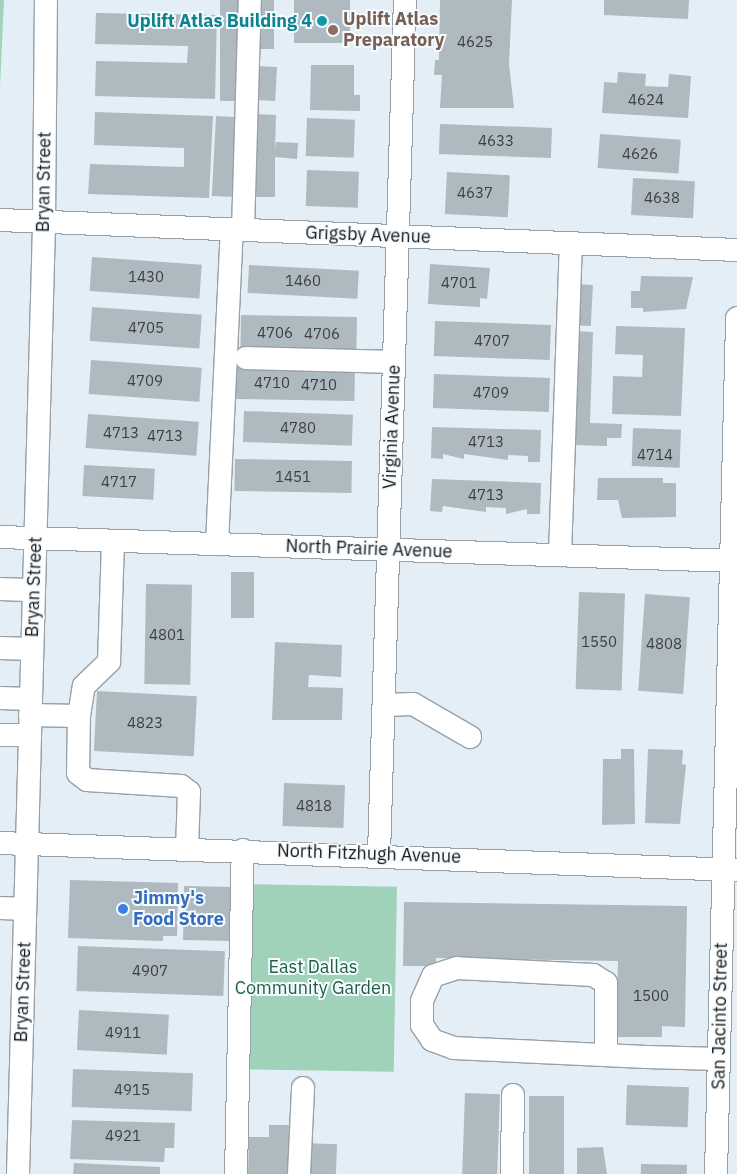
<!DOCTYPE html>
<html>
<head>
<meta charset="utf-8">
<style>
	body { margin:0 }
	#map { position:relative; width:737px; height:1174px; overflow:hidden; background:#e4eef6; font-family:"IBM Plex Sans",sans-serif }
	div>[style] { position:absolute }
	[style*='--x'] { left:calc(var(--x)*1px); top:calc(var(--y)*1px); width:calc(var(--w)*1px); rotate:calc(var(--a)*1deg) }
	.green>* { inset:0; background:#9fd2b9; transform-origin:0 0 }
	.building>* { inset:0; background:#afb9c0; transform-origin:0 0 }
	.roads { filter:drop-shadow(1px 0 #97a0a7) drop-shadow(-1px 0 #97a0a7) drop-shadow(0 1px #97a0a7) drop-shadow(0 -1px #97a0a7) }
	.minor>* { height:22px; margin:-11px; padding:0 11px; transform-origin:11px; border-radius:11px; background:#fff }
	.dots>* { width:14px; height:14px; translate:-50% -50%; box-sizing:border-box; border:2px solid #f6fbfe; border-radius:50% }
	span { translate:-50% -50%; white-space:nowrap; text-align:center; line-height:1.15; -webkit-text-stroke:4px #f6fbfe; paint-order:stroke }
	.number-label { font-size:15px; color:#3c4044 }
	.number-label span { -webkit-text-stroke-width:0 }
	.education-label { font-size:18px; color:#785e54; font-weight:700 }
	.left { translate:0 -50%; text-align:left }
	.culture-label { font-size:18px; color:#0d838f; font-weight:700 }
	.right { translate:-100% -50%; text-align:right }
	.street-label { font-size:18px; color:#15181b }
	.shop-label { font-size:18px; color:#366cbe; font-weight:700 }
	.park-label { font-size:18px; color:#1e5f45 }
</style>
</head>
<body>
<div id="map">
	<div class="green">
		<i style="clip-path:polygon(0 0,4px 0,0 86px)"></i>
		<i style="left:234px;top:884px;width:163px;height:185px;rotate:1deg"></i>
	</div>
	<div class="building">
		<i style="left:220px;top:0;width:20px;height:101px"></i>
		<i style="left:255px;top:0;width:19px;height:49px"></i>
		<i style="left:294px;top:0;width:56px;height:43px"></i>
		<i style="clip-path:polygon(440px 0,512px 0,509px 64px,514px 108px,440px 108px,442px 75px,434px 75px,435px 60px,439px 60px)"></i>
		<i style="clip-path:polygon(604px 0,689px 0,688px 19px,604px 15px)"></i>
		<i style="clip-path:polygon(96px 13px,217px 15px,215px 99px,95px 96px,96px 61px,187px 63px,188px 46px,95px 44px)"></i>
		<i style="clip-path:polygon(311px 65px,354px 65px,354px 95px,360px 95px,360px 111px,310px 110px)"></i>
		<i style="left:256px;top:66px;width:21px;height:34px;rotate:3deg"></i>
		<i style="clip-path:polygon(618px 72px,646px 74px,645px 86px,668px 87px,669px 74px,691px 76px,688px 118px,602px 113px,604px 82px,617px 83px)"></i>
		<i style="clip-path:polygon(95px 112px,213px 116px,209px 198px,88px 194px,90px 164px,184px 167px,184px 148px,94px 145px)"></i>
		<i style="clip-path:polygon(255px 114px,276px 115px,275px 150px,276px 142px,298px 143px,297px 159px,275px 157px,275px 197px,253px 197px)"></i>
		<i style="left:216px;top:116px;width:22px;height:80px;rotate:3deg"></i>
		<i style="left:307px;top:118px;width:48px;height:38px;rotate:2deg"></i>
		<i style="left:440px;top:124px;width:112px;height:30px;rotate:2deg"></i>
		<i style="left:600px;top:134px;width:81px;height:34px;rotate:4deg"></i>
		<i style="left:307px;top:170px;width:52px;height:36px;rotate:2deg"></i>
		<i style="left:447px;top:172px;width:63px;height:42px;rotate:3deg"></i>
		<i style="left:633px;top:178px;width:62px;height:37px;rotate:3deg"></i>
		<i style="left:92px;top:257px;width:110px;height:34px;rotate:4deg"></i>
		<i style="clip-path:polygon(430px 264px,490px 268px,487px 299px,480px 298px,480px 307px,428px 304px)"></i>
		<i style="left:249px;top:265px;width:110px;height:28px;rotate:3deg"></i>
		<i style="clip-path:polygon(641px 276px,693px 277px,686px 309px,643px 312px,643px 308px,631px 308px,631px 291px,640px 291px)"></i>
		<i style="left:572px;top:284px;width:21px;height:41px;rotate:3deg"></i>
		<i style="left:92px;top:307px;width:110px;height:34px;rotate:4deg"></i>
		<i style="left:241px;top:315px;width:116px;height:34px;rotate:1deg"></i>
		<i style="left:435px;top:321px;width:116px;height:35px;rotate:2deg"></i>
		<i style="clip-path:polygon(616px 326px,685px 328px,681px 416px,612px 414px,613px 376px,642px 377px,643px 355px,615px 354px)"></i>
		<i style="clip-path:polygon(574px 331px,593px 332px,590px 423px,622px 424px,621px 438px,607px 438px,607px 446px,571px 445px)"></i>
		<i style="left:91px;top:360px;width:111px;height:34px;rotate:4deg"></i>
		<i style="left:236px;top:366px;width:119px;height:33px;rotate:1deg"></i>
		<i style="left:434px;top:374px;width:116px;height:34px;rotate:2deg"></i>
		<i style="left:244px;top:411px;width:109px;height:31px;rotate:2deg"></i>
		<i style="left:88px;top:414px;width:111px;height:34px;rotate:4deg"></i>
		<i style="clip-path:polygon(432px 427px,541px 430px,540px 462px,528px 462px,528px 456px,508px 455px,508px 460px,464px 454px,464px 459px,443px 454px,443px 459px,431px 458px)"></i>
		<i style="left:633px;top:428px;width:48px;height:38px;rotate:2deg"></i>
		<i style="left:235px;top:459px;width:117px;height:32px;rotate:1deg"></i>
		<i style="left:84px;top:465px;width:71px;height:31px;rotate:3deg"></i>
		<i style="clip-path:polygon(598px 478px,663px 478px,663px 483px,676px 483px,676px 517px,622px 518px,618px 500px,597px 500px)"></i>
		<i style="clip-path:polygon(432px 479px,541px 483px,540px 514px,527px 514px,527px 509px,506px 514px,506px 508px,486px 507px,486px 512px,443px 506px,442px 512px,430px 511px)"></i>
		<i style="left:231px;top:572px;width:23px;height:46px"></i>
		<i style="left:146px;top:584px;width:46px;height:100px;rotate:1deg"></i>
		<i style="left:579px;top:592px;width:46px;height:97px;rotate:2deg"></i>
		<i style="left:645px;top:594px;width:45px;height:97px;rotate:4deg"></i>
		<i style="clip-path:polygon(275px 642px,342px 645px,341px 677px,309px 675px,308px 687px,343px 688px,342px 720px,272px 720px)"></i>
		<i style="left:97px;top:691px;width:100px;height:60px;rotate:3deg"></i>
		<i style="clip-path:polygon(621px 749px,634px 749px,635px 824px,602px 825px,603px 759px,621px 759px)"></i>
		<i style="clip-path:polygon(648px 749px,683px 750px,682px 764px,686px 765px,680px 824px,645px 823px)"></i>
		<i style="left:284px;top:783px;width:61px;height:43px;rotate:2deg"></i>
		<i style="clip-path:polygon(70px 880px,178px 883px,177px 936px,163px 936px,163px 941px,68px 938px)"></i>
		<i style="left:184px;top:886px;width:51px;height:54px;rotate:1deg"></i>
		<i style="clip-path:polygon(404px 902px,687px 906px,685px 1027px,662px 1026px,662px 1037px,616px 1037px,618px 961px,436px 958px,436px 966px,403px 966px)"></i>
		<i style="left:78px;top:946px;width:147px;height:45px;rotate:2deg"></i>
		<i style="left:79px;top:1010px;width:90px;height:40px;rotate:3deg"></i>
		<i style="left:73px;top:1069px;width:120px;height:38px;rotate:2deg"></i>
		<i style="left:627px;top:1085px;width:62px;height:40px;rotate:2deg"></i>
		<i style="left:465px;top:1093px;width:35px;height:81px;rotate:2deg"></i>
		<i style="left:529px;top:1096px;width:35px;height:78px"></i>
		<i style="clip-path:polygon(72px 1120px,175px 1123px,174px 1148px,165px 1148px,164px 1162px,70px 1159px)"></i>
		<i style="clip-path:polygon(269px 1125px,289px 1125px,288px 1174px,248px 1174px,249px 1137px,269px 1137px)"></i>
		<i style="left:303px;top:1143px;width:34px;height:31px;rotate:2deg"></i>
		<i style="clip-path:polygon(603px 1147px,607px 1174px,577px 1174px,577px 1148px)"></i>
		<i style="clip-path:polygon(74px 1163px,160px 1167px,160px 1174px,73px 1174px)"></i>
		<i style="left:641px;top:1164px;width:46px;height:10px;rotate:1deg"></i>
	</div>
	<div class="roads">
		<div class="minor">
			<i style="--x:0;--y:220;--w:738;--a:2.33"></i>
			<i style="--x:243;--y:230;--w:230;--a:-88.3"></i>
			<i style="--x:246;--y:358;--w:148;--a:1.5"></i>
			<i style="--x:0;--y:537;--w:737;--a:1.87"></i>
			<i style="--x:217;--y:544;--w:314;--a:-87.3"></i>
			<i style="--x:560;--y:555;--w:312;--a:-88"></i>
			<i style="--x:0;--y:589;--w:34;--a:2"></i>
			<i style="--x:0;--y:648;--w:32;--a:2"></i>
			<i style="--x:0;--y:698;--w:31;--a:2"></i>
			<i style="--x:384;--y:705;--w:29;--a:-2"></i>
			<i style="--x:413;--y:704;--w:66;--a:30.1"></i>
			<i style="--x:30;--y:715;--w:49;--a:1.2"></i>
			<i style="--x:79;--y:716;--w:30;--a:-81"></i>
			<i style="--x:84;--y:686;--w:35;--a:-44"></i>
			<i style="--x:109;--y:662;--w:121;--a:-88.1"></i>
			<i style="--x:79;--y:716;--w:57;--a:91"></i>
			<i style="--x:78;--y:773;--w:11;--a:38"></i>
			<i style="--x:87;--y:780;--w:94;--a:3.7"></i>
			<i style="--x:181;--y:786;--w:10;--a:37"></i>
			<i style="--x:189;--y:792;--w:56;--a:92"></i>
			<i style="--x:0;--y:735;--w:30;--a:0"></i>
			<i style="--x:0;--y:843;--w:737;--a:2.1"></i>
			<i style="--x:379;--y:854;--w:854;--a:-88.26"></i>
			<i style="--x:0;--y:908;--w:25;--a:2"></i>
			<i style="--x:606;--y:1055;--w:72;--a:-90"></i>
			<i style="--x:606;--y:983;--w:15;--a:-148"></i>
			<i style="--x:593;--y:975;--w:136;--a:-177.1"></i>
			<i style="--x:457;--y:968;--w:25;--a:162"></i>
			<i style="--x:433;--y:976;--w:27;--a:114"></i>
			<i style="--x:422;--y:1001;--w:24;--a:90"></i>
			<i style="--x:422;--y:1025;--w:18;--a:56"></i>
			<i style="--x:432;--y:1040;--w:23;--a:20"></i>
			<i style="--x:454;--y:1048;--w:192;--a:2.7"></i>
			<i style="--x:646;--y:1057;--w:73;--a:1.6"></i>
			<i style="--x:18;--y:1174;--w:951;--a:-88.43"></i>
			<i style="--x:44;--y:223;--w:223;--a:-89.5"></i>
			<i style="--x:236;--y:1174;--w:324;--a:-88.8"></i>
			<i style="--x:299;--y:1174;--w:86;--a:-87.3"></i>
			<i style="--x:512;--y:1174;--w:79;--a:-89.3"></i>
			<i style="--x:716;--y:1174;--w:856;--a:-88.59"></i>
		</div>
	</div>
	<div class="dots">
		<i style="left:322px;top:21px;background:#0f9aa8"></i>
		<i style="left:333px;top:30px;background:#8d6e63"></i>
		<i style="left:123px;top:909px;background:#3f7fe0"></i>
	</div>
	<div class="number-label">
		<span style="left:475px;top:42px">4625</span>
		<span style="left:646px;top:100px">4624</span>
		<span style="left:496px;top:141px">4633</span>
		<span style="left:640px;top:154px">4626</span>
		<span style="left:475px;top:193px">4637</span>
		<span style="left:662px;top:198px">4638</span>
		<span style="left:146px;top:277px">1430</span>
		<span style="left:303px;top:281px">1460</span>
		<span style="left:459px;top:283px">4701</span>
		<span style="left:146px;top:328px">4705</span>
		<span style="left:275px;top:333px">4706</span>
		<span style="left:322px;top:334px">4706</span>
		<span style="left:492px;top:341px">4707</span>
		<span style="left:145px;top:381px">4709</span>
		<span style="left:272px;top:383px">4710</span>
		<span style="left:319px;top:385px">4710</span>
		<span style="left:491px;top:393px">4709</span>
		<span style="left:298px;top:428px">4780</span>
		<span style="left:121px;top:433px">4713</span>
		<span style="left:165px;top:436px">4713</span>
		<span style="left:486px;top:442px">4713</span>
		<span style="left:655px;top:455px">4714</span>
		<span style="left:293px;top:477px">1451</span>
		<span style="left:119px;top:482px">4717</span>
		<span style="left:486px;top:495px">4713</span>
		<span style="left:167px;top:635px">4801</span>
		<span style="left:599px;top:642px">1550</span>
		<span style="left:664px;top:644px">4808</span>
		<span style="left:145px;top:723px">4823</span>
		<span style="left:314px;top:806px">4818</span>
		<span style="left:150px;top:971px">4907</span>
		<span style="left:651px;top:996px">1500</span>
		<span style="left:123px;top:1033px">4911</span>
		<span style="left:132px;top:1090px">4915</span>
		<span style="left:123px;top:1136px">4921</span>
	</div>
	<div class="education-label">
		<span class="left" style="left:343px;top:30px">Uplift Atlas<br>Preparatory</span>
	</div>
	<div class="culture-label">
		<span class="right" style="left:312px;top:21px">Uplift Atlas Building 4</span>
	</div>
	<div class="street-label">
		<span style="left:44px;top:182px;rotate:-89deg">Bryan Street</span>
		<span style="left:368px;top:235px;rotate:2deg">Grigsby Avenue</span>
		<span style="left:392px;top:427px;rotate:-88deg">Virginia Avenue</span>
		<span style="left:369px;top:549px;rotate:2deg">North Prairie Avenue</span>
		<span style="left:34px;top:587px;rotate:-88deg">Bryan Street</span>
		<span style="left:369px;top:854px;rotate:2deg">North Fitzhugh Avenue</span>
		<span style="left:23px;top:992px;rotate:-88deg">Bryan Street</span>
		<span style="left:720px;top:1016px;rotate:-89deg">San Jacinto Street</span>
	</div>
	<div class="shop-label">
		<span class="left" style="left:133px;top:909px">Jimmy's<br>Food Store</span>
	</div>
	<div class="park-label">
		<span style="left:313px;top:978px">East Dallas<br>Community Garden</span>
	</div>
</div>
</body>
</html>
